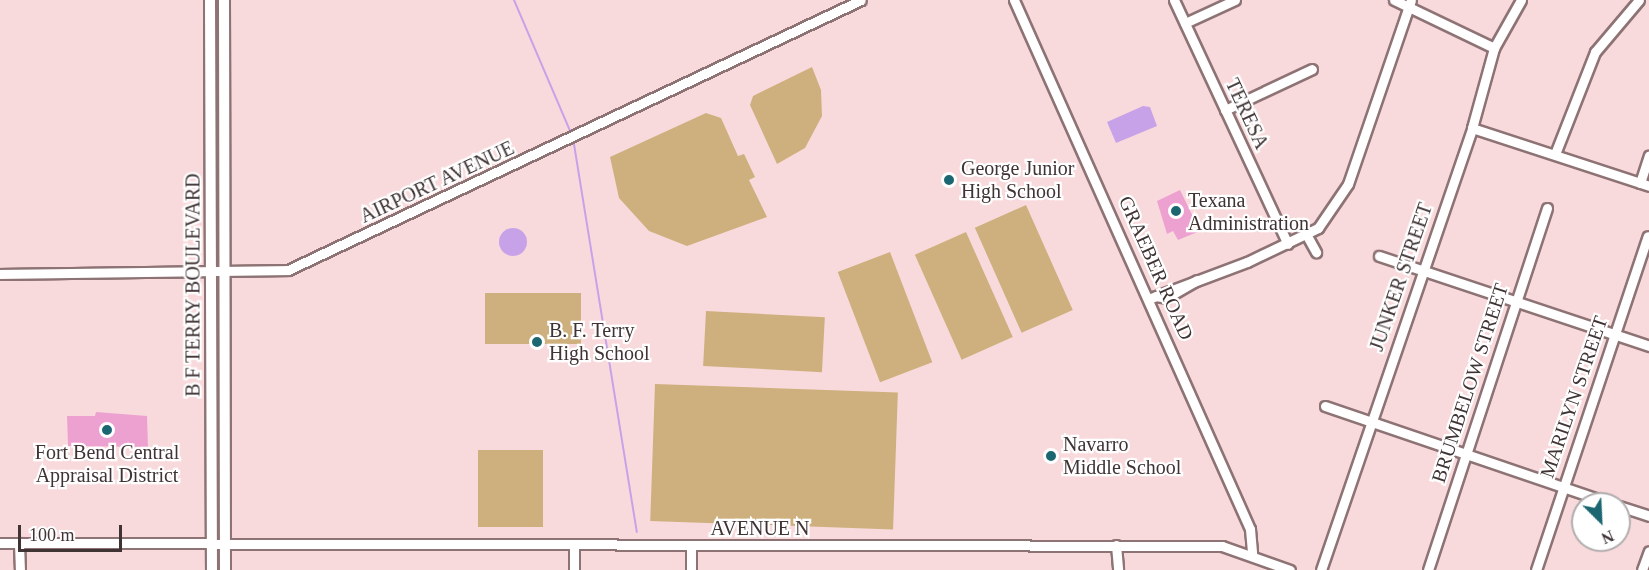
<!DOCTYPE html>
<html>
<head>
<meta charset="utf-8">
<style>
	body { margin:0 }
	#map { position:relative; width:1649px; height:570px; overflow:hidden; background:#f9dadc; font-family:"Times New Roman",serif }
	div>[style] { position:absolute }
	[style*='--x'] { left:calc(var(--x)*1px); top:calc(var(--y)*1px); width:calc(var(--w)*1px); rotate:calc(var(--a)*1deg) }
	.green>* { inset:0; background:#ceb07e; transform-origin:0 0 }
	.water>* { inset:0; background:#c8a2e9 }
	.round { border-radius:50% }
	.stream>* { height:2px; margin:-1px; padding:0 1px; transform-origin:1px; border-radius:1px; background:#c8a2e9 }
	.building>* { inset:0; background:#eca1d1 }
	.roads { filter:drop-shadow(2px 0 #8e7375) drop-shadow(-2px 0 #8e7375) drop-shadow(0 2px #8e7375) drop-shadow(0 -2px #8e7375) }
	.minor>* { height:9px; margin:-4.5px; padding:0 4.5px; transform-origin:4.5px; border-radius:4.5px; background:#fff }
	.major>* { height:10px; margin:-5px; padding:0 5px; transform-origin:5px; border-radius:5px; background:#fff }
	.dots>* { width:16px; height:16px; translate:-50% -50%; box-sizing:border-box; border:3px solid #fff; border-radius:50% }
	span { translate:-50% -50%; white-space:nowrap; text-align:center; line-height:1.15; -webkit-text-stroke:4.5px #fff; paint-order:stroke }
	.street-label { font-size:20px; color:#3f3334 }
	.poi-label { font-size:20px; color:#3f3334 }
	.left { translate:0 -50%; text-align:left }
	.north { position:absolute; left:1571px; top:492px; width:60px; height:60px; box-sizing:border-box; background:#fff; border:2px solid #b2adae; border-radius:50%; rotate:156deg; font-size:16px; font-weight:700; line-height:24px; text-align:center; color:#3f3334 }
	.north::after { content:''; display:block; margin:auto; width:21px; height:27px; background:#1c6672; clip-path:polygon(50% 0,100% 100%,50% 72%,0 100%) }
	.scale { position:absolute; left:18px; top:525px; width:104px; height:27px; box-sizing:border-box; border:3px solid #3f3334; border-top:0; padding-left:8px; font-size:18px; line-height:21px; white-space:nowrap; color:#3f3334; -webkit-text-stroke:4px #fff; paint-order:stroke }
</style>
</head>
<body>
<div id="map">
	<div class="green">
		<i style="clip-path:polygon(812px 67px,821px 90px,822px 116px,805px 148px,777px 164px,750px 105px,753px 96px)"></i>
		<i style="clip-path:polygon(706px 113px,721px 118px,738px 156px,744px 154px,755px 177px,749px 180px,767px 217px,687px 246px,649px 231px,619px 198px,610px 157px)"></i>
		<i style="left:1026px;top:205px;width:115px;height:56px;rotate:66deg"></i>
		<i style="left:966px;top:232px;width:115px;height:56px;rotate:66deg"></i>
		<i style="left:890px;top:252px;width:118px;height:56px;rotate:69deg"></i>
		<i style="left:485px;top:293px;width:96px;height:51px"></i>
		<i style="left:706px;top:311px;width:119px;height:55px;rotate:3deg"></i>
		<i style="left:655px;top:384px;width:243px;height:137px;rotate:2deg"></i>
		<i style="left:478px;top:450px;width:65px;height:77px"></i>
	</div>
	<div class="water">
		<i style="clip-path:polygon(1143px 106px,1150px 107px,1157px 126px,1116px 143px,1107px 122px)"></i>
		<i class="round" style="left:499px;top:228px;width:28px;height:28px"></i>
	</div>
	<div class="stream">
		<i style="--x:514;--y:0;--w:145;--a:66.8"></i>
		<i style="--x:573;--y:138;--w:399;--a:80.8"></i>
	</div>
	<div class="building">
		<i style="clip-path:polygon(1180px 190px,1200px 231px,1178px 240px,1173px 231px,1167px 234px,1157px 201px)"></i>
		<i style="clip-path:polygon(96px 412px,147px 416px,148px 447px,68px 446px,67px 416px,95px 416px)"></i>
	</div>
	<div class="roads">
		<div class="minor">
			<i style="--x:1014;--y:0;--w:579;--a:65.96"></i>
			<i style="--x:1250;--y:529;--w:25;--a:85"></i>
			<i style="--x:1174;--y:0;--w:269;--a:65"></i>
			<i style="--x:1394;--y:0;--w:111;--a:25.6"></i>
			<i style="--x:1185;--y:23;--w:55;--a:-24.7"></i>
			<i style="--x:1225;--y:110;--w:96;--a:-25.2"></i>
			<i style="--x:1472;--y:128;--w:186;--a:18.1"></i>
			<i style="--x:1555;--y:154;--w:110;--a:-68.6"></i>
			<i style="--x:1595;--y:52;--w:68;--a:-49.8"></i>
			<i style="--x:1640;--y:183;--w:29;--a:-72"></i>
			<i style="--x:1306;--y:234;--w:21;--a:61"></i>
			<i style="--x:1379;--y:256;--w:285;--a:18.4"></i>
			<i style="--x:0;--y:274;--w:288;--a:-0.8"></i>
			<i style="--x:288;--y:270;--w:633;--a:-25.23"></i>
			<i style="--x:1156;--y:296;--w:10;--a:11"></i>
			<i style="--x:1166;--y:298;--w:36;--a:-30"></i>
			<i style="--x:1151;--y:298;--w:103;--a:-20.6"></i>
			<i style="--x:1247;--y:262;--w:79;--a:-25.6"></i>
			<i style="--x:1318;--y:228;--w:53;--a:-55.7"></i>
			<i style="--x:1348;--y:184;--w:194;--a:-71.1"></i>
			<i style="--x:1325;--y:406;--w:304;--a:18.8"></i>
			<i style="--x:1619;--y:506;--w:32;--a:18"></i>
			<i style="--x:0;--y:543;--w:1222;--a:0.14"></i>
			<i style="--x:1222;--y:546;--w:72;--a:19.4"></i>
			<i style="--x:19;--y:543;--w:27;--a:88"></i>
			<i style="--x:1116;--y:545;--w:25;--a:85"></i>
			<i style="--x:691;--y:546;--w:24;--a:90"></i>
			<i style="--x:574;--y:570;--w:25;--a:-90"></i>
			<i style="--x:1321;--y:570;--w:467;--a:-71.1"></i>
			<i style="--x:1472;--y:128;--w:83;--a:-74.6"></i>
			<i style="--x:1494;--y:48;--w:55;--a:-60.6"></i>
			<i style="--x:1428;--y:570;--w:381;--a:-71.8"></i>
			<i style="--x:1536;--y:570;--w:352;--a:-71.5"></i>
			<i style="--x:1642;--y:570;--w:20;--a:-70"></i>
		</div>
		<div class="major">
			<i style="--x:210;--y:0;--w:570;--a:89.8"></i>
			<i style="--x:224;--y:0;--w:570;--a:89.9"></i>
		</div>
	</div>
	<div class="dots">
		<i style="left:949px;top:180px;background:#1c6672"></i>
		<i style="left:1176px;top:211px;background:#1c6672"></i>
		<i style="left:537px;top:342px;background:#1c6672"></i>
		<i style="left:107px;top:430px;background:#1c6672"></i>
		<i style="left:1051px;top:456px;background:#1c6672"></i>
	</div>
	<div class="street-label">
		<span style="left:1247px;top:114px;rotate:65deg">TERESA</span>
		<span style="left:437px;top:182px;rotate:-25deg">AIRPORT AVENUE</span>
		<span style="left:1156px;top:268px;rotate:66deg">GRAEBER ROAD</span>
		<span style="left:1401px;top:277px;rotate:-71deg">JUNKER STREET</span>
		<span style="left:193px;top:285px;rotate:-90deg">B F TERRY BOULEVARD</span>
		<span style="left:1470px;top:383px;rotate:-72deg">BRUMBELOW STREET</span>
		<span style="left:1574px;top:397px;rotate:-71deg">MARILYN STREET</span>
		<span style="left:760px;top:528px">AVENUE N</span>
	</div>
	<div class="poi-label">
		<span class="left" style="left:961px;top:180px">George Junior<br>High School</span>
		<span class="left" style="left:1188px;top:212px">Texana<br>Administration</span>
		<span class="left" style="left:549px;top:342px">B. F. Terry<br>High School</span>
		<span class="left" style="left:1063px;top:456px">Navarro<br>Middle School</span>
		<span style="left:107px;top:464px">Fort Bend Central<br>Appraisal District</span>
	</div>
	<div class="north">N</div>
	<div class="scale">100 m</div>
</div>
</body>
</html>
